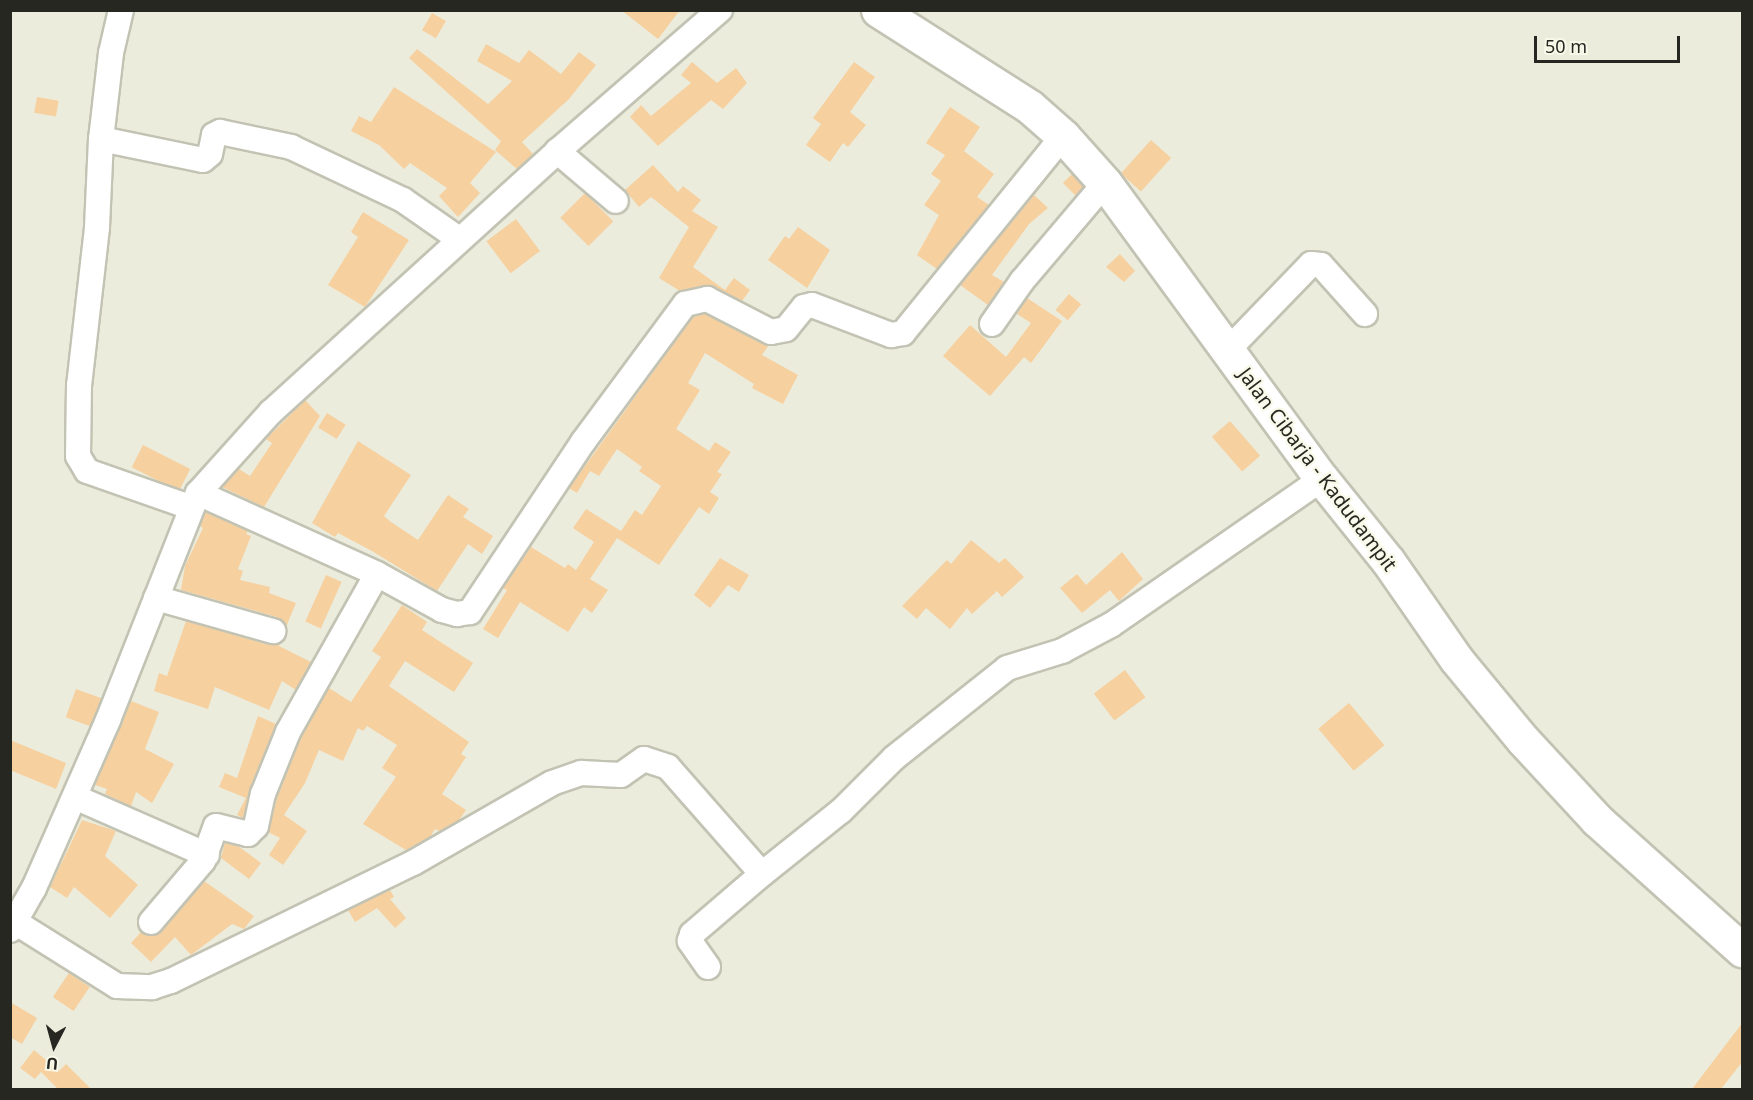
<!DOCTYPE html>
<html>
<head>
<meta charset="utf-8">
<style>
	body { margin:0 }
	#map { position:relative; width:1753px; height:1100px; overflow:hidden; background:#ececdc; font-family:"Noto Sans",sans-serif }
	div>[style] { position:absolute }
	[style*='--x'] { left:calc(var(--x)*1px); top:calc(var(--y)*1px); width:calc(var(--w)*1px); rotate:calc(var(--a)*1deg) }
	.building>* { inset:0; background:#f6d09f; transform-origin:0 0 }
	.roads { filter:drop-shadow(2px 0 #c3c3b4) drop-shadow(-2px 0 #c3c3b4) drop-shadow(0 2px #c3c3b4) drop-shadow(0 -2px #c3c3b4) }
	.street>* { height:24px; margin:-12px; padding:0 12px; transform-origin:12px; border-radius:12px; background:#fff }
	.secondary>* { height:33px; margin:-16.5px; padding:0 16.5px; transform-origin:16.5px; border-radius:16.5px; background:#fff }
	span { translate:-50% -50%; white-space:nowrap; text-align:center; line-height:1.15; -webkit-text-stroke:4.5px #f9f9e9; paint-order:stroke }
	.street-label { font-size:20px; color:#272721 }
	.frame { position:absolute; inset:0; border:12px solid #272721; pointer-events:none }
	.north { position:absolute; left:24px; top:1016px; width:60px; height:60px; -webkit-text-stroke:4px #f9f9e9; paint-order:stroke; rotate:186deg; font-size:16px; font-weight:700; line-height:24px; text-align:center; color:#272721 }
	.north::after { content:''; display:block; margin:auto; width:21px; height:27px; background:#272721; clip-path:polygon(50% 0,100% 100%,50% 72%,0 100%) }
	.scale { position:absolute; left:1534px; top:36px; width:146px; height:27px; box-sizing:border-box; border:3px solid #272721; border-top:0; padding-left:8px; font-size:18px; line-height:21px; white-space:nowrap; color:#272721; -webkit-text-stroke:4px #f9f9e9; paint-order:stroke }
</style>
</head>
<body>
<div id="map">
	<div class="building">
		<i style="clip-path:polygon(621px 10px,680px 10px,658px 39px)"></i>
		<i style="left:432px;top:13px;width:16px;height:20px;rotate:30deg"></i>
		<i style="clip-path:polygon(486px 44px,519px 63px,529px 50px,561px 74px,579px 52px,596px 65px,569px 99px,522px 142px,533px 154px,517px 169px,495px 150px,501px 141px,409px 58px,417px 49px,488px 104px,512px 81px,477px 61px)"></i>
		<i style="clip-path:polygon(692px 62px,717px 83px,736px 68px,747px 83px,723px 109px,711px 100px,658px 146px,630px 117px,641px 105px,651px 116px,691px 83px,681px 75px)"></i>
		<i style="clip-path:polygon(854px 62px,875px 77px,850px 112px,866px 125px,848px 147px,843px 143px,830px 162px,806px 145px,821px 124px,813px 118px)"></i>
		<i style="clip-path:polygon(394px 87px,496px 152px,470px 183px,480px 193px,458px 217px,439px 196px,447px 188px,410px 163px,404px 169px,379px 145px,351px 131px,359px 116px,371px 122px)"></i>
		<i style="left:37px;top:97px;width:22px;height:16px;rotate:10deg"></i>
		<i style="clip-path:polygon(950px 107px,980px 127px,964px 151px,994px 174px,977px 197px,989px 205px,937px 269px,917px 255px,939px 215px,924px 205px,941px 181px,931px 174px,945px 155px,926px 143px)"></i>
		<i style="left:1151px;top:140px;width:27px;height:45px;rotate:42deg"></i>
		<i style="clip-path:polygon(653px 165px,678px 192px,683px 186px,701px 200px,692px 211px,718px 227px,693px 267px,725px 290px,734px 278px,750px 290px,742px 301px,746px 303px,713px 286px,680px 291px,659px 278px,689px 227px,651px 197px,639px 207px,625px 190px)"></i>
		<i style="clip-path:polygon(1072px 174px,1083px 187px,1076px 196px,1063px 183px)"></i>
		<i style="left:585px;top:193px;width:40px;height:35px;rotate:45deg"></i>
		<i style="clip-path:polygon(1034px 195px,1048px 208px,1029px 224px,992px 275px,1004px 282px,988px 305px,960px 285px)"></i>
		<i style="clip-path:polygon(363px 212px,409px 240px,365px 307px,328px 285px,358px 237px,351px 232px)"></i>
		<i style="left:516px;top:219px;width:40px;height:37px;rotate:53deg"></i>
		<i style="clip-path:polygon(798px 227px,830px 250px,807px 288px,768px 260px,785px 236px,789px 239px)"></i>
		<i style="clip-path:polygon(1120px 254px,1135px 271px,1124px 282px,1106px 267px)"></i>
		<i style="left:1069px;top:294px;width:16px;height:21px;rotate:40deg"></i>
		<i style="clip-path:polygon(1027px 298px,1062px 321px,1031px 363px,1024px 357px,990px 396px,943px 356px,970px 325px,1006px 357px,1031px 323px,1017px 314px)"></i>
		<i style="clip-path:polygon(705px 314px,769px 345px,762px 355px,798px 375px,783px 404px,752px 388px,754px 384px,705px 353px,688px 383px,700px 390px,676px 429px,709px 451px,715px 442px,731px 452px,717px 472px,722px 474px,710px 492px,719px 498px,709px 514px,699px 507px,659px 565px,617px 538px,590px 579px,608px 590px,592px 613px,584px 607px,568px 632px,520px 602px,498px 638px,483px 629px,507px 590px,503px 588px,531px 547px,565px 568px,568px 564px,576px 570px,594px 542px,573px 528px,586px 509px,621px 531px,635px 510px,642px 515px,661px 486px,639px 471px,642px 467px,617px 449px,599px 476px,590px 471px,577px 493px,569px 488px,693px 317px)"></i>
		<i style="clip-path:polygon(305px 400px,320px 416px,264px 507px,222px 487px,239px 469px,250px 476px,272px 443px,266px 439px)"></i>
		<i style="left:327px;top:413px;width:22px;height:17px;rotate:32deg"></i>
		<i style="left:1230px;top:421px;width:46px;height:24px;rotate:49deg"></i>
		<i style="clip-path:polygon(358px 441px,411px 475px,384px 516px,391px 522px,418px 540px,448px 495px,469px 509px,463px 517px,493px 536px,482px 554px,468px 544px,437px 591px,372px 551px,338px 533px,335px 537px,312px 523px)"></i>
		<i style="left:143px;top:445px;width:53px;height:25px;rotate:27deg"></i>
		<i style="clip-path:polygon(206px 512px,248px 531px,246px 534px,251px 536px,238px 569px,243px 571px,240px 580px,270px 587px,269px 593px,296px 603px,286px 627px,277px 617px,181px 590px,185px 566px,203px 528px,200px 526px)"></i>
		<i style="clip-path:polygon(971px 540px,999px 563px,1005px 558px,1024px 577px,1002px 597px,997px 591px,972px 614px,967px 608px,950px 629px,926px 608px,917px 619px,902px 606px,947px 560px,951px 564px)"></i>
		<i style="clip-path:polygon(1122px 552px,1143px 579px,1119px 601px,1110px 590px,1082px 613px,1060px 588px,1077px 574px,1086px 585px)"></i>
		<i style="clip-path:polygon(720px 558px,749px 575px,739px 592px,728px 585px,710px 608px,694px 595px)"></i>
		<i style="left:326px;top:575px;width:17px;height:51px;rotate:24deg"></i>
		<i style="clip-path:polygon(402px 605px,427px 622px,422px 630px,473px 663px,454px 692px,405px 661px,389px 686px,469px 742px,461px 754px,466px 757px,442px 794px,466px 810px,459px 820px,439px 831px,435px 829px,430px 837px,406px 850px,363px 824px,396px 777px,382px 768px,397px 745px,367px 726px,363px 731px,358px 728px,343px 761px,319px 750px,305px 783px,284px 815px,307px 831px,283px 865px,269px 855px,280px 838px,268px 832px,277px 798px,301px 738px,329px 688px,351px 702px,381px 657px,372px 651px)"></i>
		<i style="clip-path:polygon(186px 621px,269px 645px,280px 643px,279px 646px,311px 662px,296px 690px,282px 681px,269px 710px,215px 687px,208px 709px,154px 691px,159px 673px,167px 676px)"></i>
		<i style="left:1125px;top:670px;width:34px;height:39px;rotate:53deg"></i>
		<i style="left:76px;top:689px;width:27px;height:30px;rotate:20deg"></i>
		<i style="clip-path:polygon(131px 701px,159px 712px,145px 749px,174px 764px,152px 803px,136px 792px,131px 806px,105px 794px,107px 789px,95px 785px)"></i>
		<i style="left:1349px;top:703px;width:55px;height:40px;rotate:50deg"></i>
		<i style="clip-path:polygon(258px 716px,276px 724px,250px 789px,243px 818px,237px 815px,246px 798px,219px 787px,225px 773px,237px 778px)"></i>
		<i style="clip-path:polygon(10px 740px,66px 763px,56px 789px,10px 770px)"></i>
		<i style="clip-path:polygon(82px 820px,116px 831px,105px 856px,138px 885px,110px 918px,74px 887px,67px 898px,50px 887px)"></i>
		<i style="clip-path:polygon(225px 843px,238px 846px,261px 863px,249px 879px,221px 858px)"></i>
		<i style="clip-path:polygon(204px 881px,254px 916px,244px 929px,232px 924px,191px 955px,175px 937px,151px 962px,131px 943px,141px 932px,149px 936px,161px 932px)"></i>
		<i style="clip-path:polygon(390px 890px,394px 897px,390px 899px,406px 918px,395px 928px,377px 908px,355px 922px,348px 910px)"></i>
		<i style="left:69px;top:973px;width:25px;height:29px;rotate:34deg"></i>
		<i style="clip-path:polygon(10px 1002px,37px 1018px,22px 1044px,10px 1037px)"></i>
		<i style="clip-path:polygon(1743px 1022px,1743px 1061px,1721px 1089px,1692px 1089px)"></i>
		<i style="clip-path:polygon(34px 1050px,59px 1071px,66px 1064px,91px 1089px,58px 1089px,41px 1072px,35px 1079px,20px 1068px)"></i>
	</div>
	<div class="roads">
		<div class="street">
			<i style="--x:121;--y:10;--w:44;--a:103.1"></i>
			<i style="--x:111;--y:53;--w:87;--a:96.6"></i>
			<i style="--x:101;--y:139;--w:89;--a:92.6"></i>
			<i style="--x:97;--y:228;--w:158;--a:96.5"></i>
			<i style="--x:79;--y:385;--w:71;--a:90.8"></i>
			<i style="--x:78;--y:456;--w:17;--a:59"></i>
			<i style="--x:87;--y:471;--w:109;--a:19.3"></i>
			<i style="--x:101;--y:139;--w:104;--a:11.6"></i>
			<i style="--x:203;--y:160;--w:9;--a:-41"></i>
			<i style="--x:210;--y:154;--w:19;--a:-78"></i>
			<i style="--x:214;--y:135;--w:7;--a:-27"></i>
			<i style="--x:220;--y:132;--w:73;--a:11.9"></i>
			<i style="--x:291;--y:147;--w:124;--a:25.3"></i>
			<i style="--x:403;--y:200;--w:68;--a:34.9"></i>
			<i style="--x:557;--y:151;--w:77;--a:40.3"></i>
			<i style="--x:992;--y:324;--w:52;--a:-55.1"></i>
			<i style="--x:1022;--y:281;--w:128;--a:-49.7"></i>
			<i style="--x:1229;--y:349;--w:118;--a:-46"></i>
			<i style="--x:1311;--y:264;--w:10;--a:6"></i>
			<i style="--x:1321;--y:265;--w:66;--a:48.1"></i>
			<i style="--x:198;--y:493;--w:196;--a:24.3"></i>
			<i style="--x:377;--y:574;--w:74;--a:29"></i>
			<i style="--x:442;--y:610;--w:16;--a:15"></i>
			<i style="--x:457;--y:614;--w:13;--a:-9"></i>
			<i style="--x:470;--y:612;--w:204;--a:-56.4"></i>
			<i style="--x:583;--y:442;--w:172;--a:-53.5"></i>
			<i style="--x:685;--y:304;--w:23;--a:-13"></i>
			<i style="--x:707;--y:299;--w:72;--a:27.3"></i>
			<i style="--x:771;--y:332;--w:15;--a:-11"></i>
			<i style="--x:786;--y:329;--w:28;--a:-51"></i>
			<i style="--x:804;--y:307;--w:8;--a:-14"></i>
			<i style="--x:812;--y:305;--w:85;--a:20.8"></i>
			<i style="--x:891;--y:335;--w:12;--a:-9"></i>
			<i style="--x:903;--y:333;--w:254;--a:-50.9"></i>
			<i style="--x:156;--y:598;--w:122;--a:15.8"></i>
			<i style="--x:75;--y:797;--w:144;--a:23.7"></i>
			<i style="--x:15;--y:922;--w:120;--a:32.1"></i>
			<i style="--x:117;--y:986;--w:35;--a:2"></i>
			<i style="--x:152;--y:987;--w:20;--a:-18"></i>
			<i style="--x:171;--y:981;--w:269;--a:-26"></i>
			<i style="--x:413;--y:863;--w:160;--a:-29.9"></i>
			<i style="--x:552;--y:783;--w:31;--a:-19"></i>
			<i style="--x:581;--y:773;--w:40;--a:2.9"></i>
			<i style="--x:621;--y:775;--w:28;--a:-35"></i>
			<i style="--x:644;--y:759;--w:25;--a:18"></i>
			<i style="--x:668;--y:767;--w:142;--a:48.7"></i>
			<i style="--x:762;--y:874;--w:101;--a:-38.6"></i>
			<i style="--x:841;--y:811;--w:75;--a:-45"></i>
			<i style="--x:894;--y:758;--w:144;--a:-38.5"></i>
			<i style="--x:1007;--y:668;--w:58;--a:-17.2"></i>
			<i style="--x:1062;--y:651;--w:55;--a:-28"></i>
			<i style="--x:1111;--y:625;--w:257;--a:-34.7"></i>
			<i style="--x:151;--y:922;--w:80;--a:-49.6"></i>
			<i style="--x:203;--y:861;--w:37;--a:-70"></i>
			<i style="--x:216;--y:826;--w:33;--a:14"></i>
			<i style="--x:248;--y:834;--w:11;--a:-45"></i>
			<i style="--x:256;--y:826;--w:33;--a:-78"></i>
			<i style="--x:263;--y:794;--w:67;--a:-68"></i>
			<i style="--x:288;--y:732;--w:181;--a:-60.6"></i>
			<i style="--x:10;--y:930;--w:48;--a:-60.3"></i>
			<i style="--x:34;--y:888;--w:184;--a:-66.2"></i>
			<i style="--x:108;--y:720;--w:244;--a:-68.4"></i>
			<i style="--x:198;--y:493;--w:109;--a:-48"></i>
			<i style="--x:271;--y:412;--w:391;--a:-42.3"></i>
			<i style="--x:560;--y:149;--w:212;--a:-41"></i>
			<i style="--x:708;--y:967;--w:32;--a:-125"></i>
			<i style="--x:690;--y:941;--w:7;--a:-74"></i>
			<i style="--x:692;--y:934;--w:92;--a:-40.6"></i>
		</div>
		<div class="secondary">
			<i style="--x:878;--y:10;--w:180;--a:32.5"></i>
			<i style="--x:1030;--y:107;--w:44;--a:41.3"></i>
			<i style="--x:1063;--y:136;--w:63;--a:48.2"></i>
			<i style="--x:1105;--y:183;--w:367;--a:53.8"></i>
			<i style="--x:1322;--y:479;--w:105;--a:51.2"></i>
			<i style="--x:1388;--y:561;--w:119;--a:55.2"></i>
			<i style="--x:1456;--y:659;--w:105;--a:50.4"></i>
			<i style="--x:1523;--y:740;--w:109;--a:47.2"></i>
			<i style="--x:1597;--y:820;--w:195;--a:41.9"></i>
		</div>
	</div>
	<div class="street-label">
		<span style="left:1318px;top:469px;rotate:53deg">Jalan Cibarja - Kadudampit</span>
	</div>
	<div class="frame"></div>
	<div class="north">U</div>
	<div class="scale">50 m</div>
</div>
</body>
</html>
